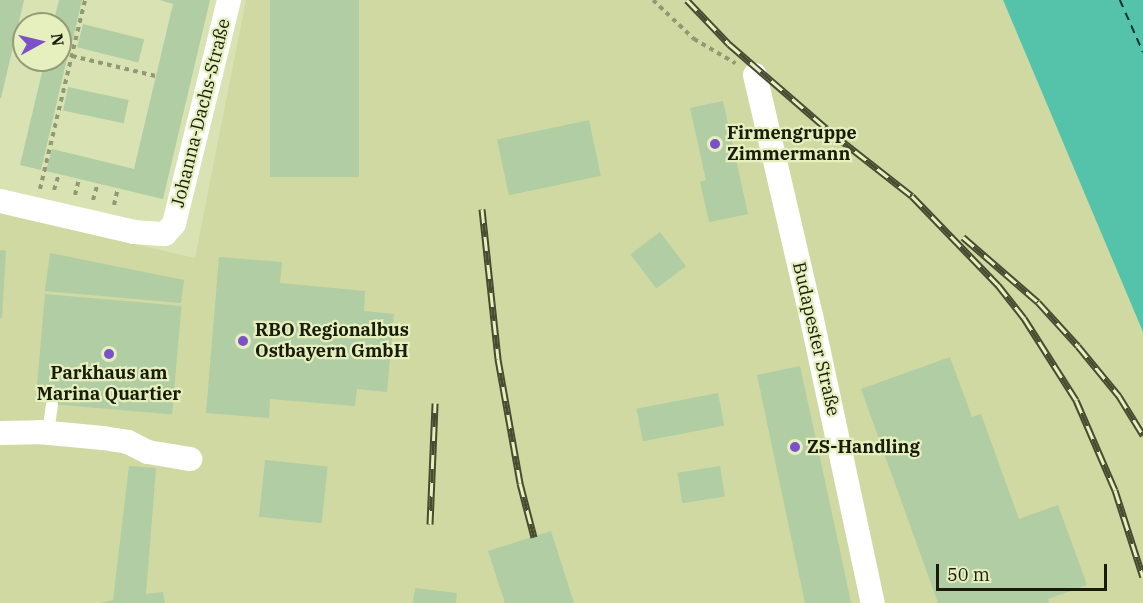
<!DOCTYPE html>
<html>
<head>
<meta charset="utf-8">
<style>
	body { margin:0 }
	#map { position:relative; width:1143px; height:603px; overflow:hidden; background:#d9e2b2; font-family:"IBM Plex Serif",serif }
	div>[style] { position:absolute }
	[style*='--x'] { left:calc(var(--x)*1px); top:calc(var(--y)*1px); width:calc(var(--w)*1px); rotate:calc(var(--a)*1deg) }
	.built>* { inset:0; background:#cfd9a1 }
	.water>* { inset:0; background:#54c3aa }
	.ferry>* { height:1.5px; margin-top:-0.75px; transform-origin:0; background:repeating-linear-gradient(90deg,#003329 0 8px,transparent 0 14px) }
	.building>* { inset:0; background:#b0cda4; transform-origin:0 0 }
	.path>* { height:4px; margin-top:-2px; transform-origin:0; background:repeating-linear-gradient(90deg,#919873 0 4.5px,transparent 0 9px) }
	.lane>* { height:12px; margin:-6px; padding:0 6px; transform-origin:6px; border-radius:6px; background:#fff }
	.street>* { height:24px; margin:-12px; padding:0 12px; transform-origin:12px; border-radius:12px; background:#fff }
	.rail>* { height:7px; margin-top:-3.5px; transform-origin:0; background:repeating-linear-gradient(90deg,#e6f0bf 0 14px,#474b31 0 28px); box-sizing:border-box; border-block:2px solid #474b31 }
	.dots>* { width:16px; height:16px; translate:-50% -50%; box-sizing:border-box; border:3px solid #e6f0bf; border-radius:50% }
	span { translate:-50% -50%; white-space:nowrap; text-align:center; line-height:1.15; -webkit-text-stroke:4.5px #e6f0bf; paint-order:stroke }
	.street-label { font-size:18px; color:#191c09 }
	.poi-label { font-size:18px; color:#191c09; font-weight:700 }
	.left { translate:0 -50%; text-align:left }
	.north { position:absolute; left:12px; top:12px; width:60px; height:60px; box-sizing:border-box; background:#e6f0bf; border:2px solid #949b76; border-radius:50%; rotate:82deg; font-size:16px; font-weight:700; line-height:24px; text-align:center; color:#191c09 }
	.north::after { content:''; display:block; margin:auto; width:21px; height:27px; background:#7c50c9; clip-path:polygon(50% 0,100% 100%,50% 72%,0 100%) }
	.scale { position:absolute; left:936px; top:564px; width:171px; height:27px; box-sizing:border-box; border:3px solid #191c09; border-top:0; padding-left:8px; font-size:18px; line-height:21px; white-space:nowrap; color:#191c09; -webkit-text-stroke:4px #e6f0bf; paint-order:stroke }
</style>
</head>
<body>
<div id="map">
	<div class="built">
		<i style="clip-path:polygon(246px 0,1003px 0,1143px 332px,1143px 603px,0 603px,0 213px,195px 258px)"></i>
	</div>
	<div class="water">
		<i style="clip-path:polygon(1003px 0,1143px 0,1143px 332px)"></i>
	</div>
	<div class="ferry">
		<i style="--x:1120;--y:0;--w:57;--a:66.1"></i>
	</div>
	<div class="building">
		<i style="clip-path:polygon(0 0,24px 0,1px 98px,0 98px)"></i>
		<i style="clip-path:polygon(59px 0,82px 0,72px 43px,60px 40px,60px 24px,53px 24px)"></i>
		<i style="clip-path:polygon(160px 0,210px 0,163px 199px,46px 171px,52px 149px,134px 169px,173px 4px)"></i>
		<i style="left:270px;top:0;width:89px;height:177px"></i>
		<i style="left:83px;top:24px;width:63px;height:24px;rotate:14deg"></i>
		<i style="clip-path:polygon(60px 47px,69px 50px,41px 170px,20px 165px,45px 60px,60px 60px)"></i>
		<i style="left:68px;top:87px;width:62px;height:24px;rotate:12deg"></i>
		<i style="clip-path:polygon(723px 101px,748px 214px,709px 222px,700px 182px,706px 180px,690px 108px)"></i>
		<i style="left:589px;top:120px;width:57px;height:94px;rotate:78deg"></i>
		<i style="left:660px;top:232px;width:43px;height:37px;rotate:53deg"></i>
		<i style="clip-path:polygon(0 250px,6px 251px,2px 318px,0 318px)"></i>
		<i style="clip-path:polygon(50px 253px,184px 280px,181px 303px,45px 291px)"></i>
		<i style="clip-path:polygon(219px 257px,282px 262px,280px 283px,365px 291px,364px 311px,394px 314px,387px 392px,357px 389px,355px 406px,270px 399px,269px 418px,206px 413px)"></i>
		<i style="left:45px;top:294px;width:137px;height:109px;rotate:5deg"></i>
		<i style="clip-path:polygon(950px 357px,972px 417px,981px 414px,1019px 519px,1058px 505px,1087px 585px,1048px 599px,1049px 603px,938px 603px,861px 389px)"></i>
		<i style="clip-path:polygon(800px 366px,833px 518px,851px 603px,805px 603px,757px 375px)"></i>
		<i style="left:718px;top:393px;width:33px;height:83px;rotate:79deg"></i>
		<i style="left:265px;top:460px;width:63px;height:57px;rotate:6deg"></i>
		<i style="clip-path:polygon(129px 466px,156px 468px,146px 594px,163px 592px,165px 603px,100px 603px,113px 600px)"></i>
		<i style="left:720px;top:466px;width:31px;height:43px;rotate:81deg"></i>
		<i style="clip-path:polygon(551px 531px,574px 603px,505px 603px,488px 551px)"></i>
		<i style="clip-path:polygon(415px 588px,457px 593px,456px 603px,413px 603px)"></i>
	</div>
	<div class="path">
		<i style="--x:653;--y:0;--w:57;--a:43.6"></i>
		<i style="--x:694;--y:39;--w:48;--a:30.3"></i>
		<i style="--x:72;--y:56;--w:86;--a:13.4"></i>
		<i style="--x:40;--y:189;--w:194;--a:-76.6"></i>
		<i style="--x:54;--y:190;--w:17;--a:-73"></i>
		<i style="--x:75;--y:195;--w:16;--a:-76"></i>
		<i style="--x:93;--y:200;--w:18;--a:-74"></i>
		<i style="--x:114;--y:205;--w:17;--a:-77"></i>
	</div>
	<div class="lane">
		<i style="--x:48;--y:433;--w:29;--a:-82"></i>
	</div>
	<div class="street">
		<i style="--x:755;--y:75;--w:246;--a:76.9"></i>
		<i style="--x:811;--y:315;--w:295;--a:77.9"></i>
		<i style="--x:0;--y:201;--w:138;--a:13"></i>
		<i style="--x:134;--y:232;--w:31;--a:4"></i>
		<i style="--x:165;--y:234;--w:13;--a:-48"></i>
		<i style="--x:174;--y:224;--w:231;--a:-76.2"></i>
		<i style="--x:0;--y:433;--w:39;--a:-1"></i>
		<i style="--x:39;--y:432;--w:64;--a:5.4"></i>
		<i style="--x:103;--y:438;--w:25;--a:9"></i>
		<i style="--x:128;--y:442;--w:22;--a:27"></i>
		<i style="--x:148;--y:452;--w:43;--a:9.5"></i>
	</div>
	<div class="rail">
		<i style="--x:687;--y:0;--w:61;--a:46.3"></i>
		<i style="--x:729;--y:44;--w:138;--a:40.9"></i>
		<i style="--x:833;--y:134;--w:100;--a:38.1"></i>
		<i style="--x:912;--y:196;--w:124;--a:46"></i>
		<i style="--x:998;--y:285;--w:42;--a:51.8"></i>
		<i style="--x:1024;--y:318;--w:97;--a:57.6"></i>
		<i style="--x:1076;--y:400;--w:98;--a:66.6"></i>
		<i style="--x:1115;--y:490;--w:91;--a:72.2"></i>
		<i style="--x:482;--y:209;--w:151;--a:83.9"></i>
		<i style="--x:498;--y:359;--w:126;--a:79.9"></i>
		<i style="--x:520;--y:483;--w:56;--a:75.5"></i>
		<i style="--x:963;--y:237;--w:99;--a:40.9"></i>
		<i style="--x:1038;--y:302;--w:59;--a:47.7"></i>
		<i style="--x:1078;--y:346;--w:65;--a:50.6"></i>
		<i style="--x:1119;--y:396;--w:46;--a:58.4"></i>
		<i style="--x:430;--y:524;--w:121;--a:-87.6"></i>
	</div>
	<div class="dots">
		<i style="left:715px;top:144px;background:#7c50c9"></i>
		<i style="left:243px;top:341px;background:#7c50c9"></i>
		<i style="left:109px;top:354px;background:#7c50c9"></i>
		<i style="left:795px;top:447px;background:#7c50c9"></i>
	</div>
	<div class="street-label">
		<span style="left:201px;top:113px;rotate:-76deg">Johanna-Dachs-Straße</span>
		<span style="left:816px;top:339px;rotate:77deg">Budapester Straße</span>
	</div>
	<div class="poi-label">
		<span class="left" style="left:727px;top:144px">Firmengruppe<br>Zimmermann</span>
		<span class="left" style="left:255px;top:341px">RBO Regionalbus<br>Ostbayern GmbH</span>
		<span style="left:109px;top:384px">Parkhaus am<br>Marina Quartier</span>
		<span class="left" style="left:807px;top:447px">ZS-Handling</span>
	</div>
	<div class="north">N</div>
	<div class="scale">50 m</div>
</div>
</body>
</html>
